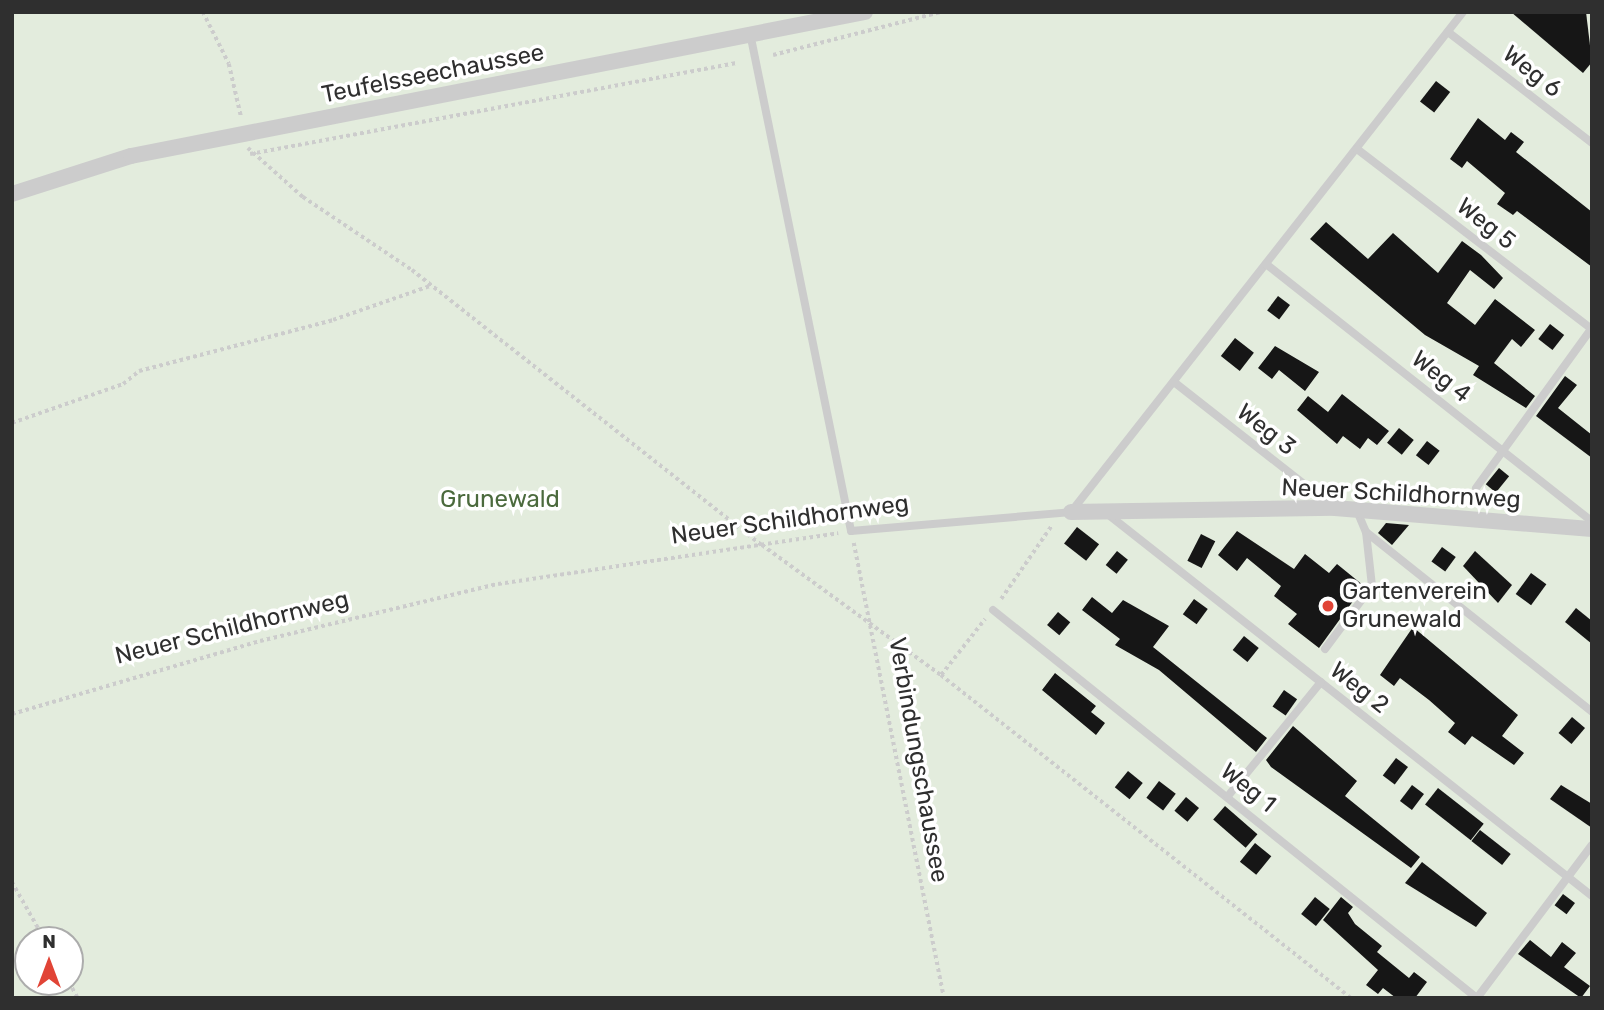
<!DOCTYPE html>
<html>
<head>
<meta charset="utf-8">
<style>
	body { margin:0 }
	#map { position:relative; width:1604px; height:1010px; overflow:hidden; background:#fff; font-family:Rubik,sans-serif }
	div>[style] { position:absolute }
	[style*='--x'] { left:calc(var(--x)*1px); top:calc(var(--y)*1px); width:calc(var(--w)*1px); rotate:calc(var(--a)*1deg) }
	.green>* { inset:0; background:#e3ecdd }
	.building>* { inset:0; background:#161616; transform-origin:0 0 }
	.path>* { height:3.5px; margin-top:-1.75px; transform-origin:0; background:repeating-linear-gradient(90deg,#ccc 0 3.5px,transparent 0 7px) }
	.service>* { height:8px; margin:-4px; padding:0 4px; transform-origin:4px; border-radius:4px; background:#ccc }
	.minor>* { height:16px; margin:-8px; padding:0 8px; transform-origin:8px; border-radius:8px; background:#ccc }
	.dots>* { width:19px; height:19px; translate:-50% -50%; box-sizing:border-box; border:4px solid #fff; border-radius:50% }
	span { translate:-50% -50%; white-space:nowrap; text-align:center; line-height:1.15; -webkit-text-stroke:7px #fff; paint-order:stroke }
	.street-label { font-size:24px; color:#2f2f2f }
	.park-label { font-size:24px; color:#4b6a3d }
	.poi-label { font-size:24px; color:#2f2f2f }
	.left { translate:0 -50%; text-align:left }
	.frame { position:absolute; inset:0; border:14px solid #2f2f2f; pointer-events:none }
	.north { position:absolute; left:14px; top:926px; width:70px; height:70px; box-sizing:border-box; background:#fff; border:2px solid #acacac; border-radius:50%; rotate:0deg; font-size:19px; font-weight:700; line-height:28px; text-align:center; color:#2f2f2f }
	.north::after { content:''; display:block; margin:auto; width:24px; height:32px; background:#e14436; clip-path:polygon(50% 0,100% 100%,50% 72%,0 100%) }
</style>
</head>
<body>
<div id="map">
	<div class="green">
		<i style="clip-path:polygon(evenodd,12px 12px,1592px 12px,1592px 998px,12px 998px,12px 12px,28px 940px,70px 940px,70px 982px,28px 982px,28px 940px)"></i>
	</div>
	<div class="building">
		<i style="clip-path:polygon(1511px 12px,1586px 12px,1592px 62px,1583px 73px)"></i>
		<i style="left:1436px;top:81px;width:18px;height:26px;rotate:38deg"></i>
		<i style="clip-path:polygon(1478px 118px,1505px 140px,1511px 132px,1524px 142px,1516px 152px,1592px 212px,1592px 267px,1517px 211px,1513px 215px,1497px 204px,1505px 193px,1467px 161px,1462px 168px,1450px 159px)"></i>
		<i style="clip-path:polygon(1326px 222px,1368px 259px,1393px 233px,1438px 273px,1462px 241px,1481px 255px,1503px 278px,1494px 289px,1470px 270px,1447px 303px,1475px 325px,1495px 299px,1535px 330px,1521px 347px,1512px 339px,1494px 363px,1535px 396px,1526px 408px,1473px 375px,1479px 366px,1425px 335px,1310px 239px)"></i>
		<i style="left:1278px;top:296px;width:15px;height:18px;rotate:37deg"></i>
		<i style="left:1550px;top:324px;width:18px;height:19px;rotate:38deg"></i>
		<i style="left:1235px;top:338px;width:24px;height:23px;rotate:38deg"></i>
		<i style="clip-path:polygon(1275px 346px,1319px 372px,1305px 391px,1279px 370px,1272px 379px,1258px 368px)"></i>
		<i style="clip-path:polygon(1565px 376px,1577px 385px,1558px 408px,1592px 435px,1592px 458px,1536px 416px)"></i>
		<i style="clip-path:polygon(1342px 394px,1389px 431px,1377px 445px,1368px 438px,1360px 449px,1343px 436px,1337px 444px,1297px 410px,1308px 396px,1328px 412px)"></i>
		<i style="left:1399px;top:428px;width:19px;height:19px;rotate:39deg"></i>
		<i style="left:1427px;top:441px;width:16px;height:18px;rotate:38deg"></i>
		<i style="left:1499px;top:468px;width:13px;height:21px;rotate:39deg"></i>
		<i style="clip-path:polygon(1386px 523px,1409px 525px,1392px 545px,1378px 533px)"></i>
		<i style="left:1077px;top:527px;width:28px;height:21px;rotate:38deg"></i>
		<i style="clip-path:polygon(1237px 531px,1294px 569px,1305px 554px,1329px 573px,1337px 564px,1364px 586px,1319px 648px,1288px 624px,1297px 614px,1274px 596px,1281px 586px,1247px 558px,1237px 571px,1218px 555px)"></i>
		<i style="left:1201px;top:534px;width:16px;height:30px;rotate:27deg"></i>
		<i style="left:1442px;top:547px;width:17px;height:18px;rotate:36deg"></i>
		<i style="left:1117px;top:551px;width:14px;height:18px;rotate:39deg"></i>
		<i style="clip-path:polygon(1475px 551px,1512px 585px,1498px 603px,1463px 566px)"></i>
		<i style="left:1531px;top:573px;width:19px;height:26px;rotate:36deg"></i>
		<i style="clip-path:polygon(1092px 597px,1112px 613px,1123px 600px,1169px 626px,1153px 647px,1267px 738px,1256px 752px,1159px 670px,1115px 645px,1120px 639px,1082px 610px)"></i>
		<i style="left:1194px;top:599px;width:17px;height:19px;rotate:36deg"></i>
		<i style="clip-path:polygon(1576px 608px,1592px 621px,1592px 644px,1565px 622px)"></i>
		<i style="left:1058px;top:612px;width:16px;height:17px;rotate:40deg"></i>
		<i style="clip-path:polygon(1413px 627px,1518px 715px,1502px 736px,1524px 753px,1514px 765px,1472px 736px,1465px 745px,1448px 732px,1455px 723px,1429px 700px,1400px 678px,1394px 686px,1380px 675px)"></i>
		<i style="left:1244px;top:636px;width:19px;height:18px;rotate:39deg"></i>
		<i style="clip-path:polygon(1055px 673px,1096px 706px,1091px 712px,1105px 723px,1096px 735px,1042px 690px)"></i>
		<i style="left:1284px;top:690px;width:16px;height:20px;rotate:35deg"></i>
		<i style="left:1572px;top:717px;width:17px;height:21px;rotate:40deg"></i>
		<i style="clip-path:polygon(1293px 726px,1357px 781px,1345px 796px,1420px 857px,1411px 868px,1271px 767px,1266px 760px)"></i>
		<i style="left:1396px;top:758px;width:15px;height:22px;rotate:37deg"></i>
		<i style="left:1128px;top:771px;width:19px;height:21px;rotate:39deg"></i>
		<i style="left:1159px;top:781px;width:21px;height:21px;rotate:37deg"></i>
		<i style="left:1412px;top:785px;width:15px;height:20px;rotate:37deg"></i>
		<i style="clip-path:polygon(1561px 785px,1592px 804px,1592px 828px,1550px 799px)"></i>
		<i style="left:1438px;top:788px;width:58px;height:21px;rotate:38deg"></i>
		<i style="left:1186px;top:797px;width:17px;height:18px;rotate:40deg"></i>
		<i style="left:1225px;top:806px;width:43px;height:18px;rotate:41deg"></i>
		<i style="left:1480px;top:830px;width:39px;height:14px;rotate:38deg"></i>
		<i style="left:1255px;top:843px;width:21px;height:24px;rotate:39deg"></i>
		<i style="clip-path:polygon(1422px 862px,1487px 913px,1476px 927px,1405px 883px)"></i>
		<i style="left:1563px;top:894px;width:15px;height:14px;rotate:37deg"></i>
		<i style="left:1315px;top:897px;width:19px;height:22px;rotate:39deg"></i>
		<i style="clip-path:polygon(1341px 897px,1353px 907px,1348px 913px,1355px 924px,1382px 946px,1377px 952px,1409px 978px,1414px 972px,1427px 982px,1415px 998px,1396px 998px,1383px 988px,1378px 994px,1366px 985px,1378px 970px,1323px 920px)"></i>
		<i style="clip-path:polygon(1530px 940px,1551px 957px,1562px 942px,1576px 953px,1564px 967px,1590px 986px,1581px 998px,1518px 954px)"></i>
	</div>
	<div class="path">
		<i style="--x:203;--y:12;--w:58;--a:63.4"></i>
		<i style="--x:229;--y:64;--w:53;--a:77"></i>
		<i style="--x:773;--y:55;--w:172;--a:-14.4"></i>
		<i style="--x:248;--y:148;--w:74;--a:41.7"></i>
		<i style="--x:303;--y:197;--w:131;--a:33.8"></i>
		<i style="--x:412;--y:270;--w:445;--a:38.2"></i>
		<i style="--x:762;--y:545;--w:221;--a:36"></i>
		<i style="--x:941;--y:675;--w:522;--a:38.23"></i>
		<i style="--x:250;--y:154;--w:496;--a:-10.6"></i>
		<i style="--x:12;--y:423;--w:118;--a:-19.4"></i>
		<i style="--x:123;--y:384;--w:21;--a:-39"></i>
		<i style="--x:139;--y:371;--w:201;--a:-14.7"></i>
		<i style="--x:333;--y:320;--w:103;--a:-19.3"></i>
		<i style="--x:854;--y:543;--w:464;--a:78.8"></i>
		<i style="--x:1001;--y:599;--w:90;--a:-55.4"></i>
		<i style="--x:941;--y:675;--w:71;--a:-51.8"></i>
		<i style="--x:12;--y:714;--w:259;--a:-16.4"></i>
		<i style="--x:260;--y:641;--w:245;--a:-13.5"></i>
		<i style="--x:498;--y:584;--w:344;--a:-8.5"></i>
		<i style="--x:12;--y:882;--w:67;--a:60.4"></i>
		<i style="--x:69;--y:982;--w:18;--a:61"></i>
	</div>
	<div class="service">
		<i style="--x:1448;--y:32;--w:182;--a:37.6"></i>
		<i style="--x:751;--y:38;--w:503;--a:78.53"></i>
		<i style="--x:851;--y:531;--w:221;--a:-4.9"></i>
		<i style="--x:1071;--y:512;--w:635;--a:-51.9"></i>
		<i style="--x:1357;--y:149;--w:296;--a:37.5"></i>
		<i style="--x:1266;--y:264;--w:415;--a:38.3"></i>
		<i style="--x:1174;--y:382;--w:201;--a:38.1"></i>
		<i style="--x:1476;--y:488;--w:198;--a:-54.1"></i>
		<i style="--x:1357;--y:511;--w:23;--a:67"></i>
		<i style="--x:1366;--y:532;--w:289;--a:38.5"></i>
		<i style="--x:1105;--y:512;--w:620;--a:38.26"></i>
		<i style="--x:993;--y:610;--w:620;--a:38.72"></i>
		<i style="--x:1325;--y:649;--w:79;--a:-53.3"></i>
		<i style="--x:1372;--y:586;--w:54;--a:-96.3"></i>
		<i style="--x:1228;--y:796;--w:147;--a:-50.8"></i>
		<i style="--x:1477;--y:998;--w:191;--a:-53.1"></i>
	</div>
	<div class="minor">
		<i style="--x:12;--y:194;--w:125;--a:-17.7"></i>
		<i style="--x:131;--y:156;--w:748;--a:-11.1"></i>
		<i style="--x:1071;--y:512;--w:264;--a:-0.9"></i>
		<i style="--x:1335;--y:508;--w:258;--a:4.7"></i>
	</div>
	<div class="dots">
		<i style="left:1328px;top:606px;background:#e14436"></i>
	</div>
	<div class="street-label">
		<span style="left:1532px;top:72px;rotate:38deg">Weg 6</span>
		<span style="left:433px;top:74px;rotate:-11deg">Teufelsseechaussee</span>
		<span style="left:1486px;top:224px;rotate:38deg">Weg 5</span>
		<span style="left:1441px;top:377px;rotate:38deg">Weg 4</span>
		<span style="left:1266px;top:430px;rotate:38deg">Weg 3</span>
		<span style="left:1401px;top:494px;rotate:3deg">Neuer Schildhornweg</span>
		<span style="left:790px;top:520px;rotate:-8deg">Neuer Schildhornweg</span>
		<span style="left:232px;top:628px;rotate:-14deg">Neuer Schildhornweg</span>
		<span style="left:1359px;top:688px;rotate:38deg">Weg 2</span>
		<span style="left:918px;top:760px;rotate:80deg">Verbindungschaussee</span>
		<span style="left:1248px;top:788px;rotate:39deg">Weg 1</span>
	</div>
	<div class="park-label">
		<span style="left:500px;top:500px">Grunewald</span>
	</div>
	<div class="poi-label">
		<span class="left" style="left:1342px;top:606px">Gartenverein<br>Grunewald</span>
	</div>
	<div class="frame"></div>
	<div class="north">N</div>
</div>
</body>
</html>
